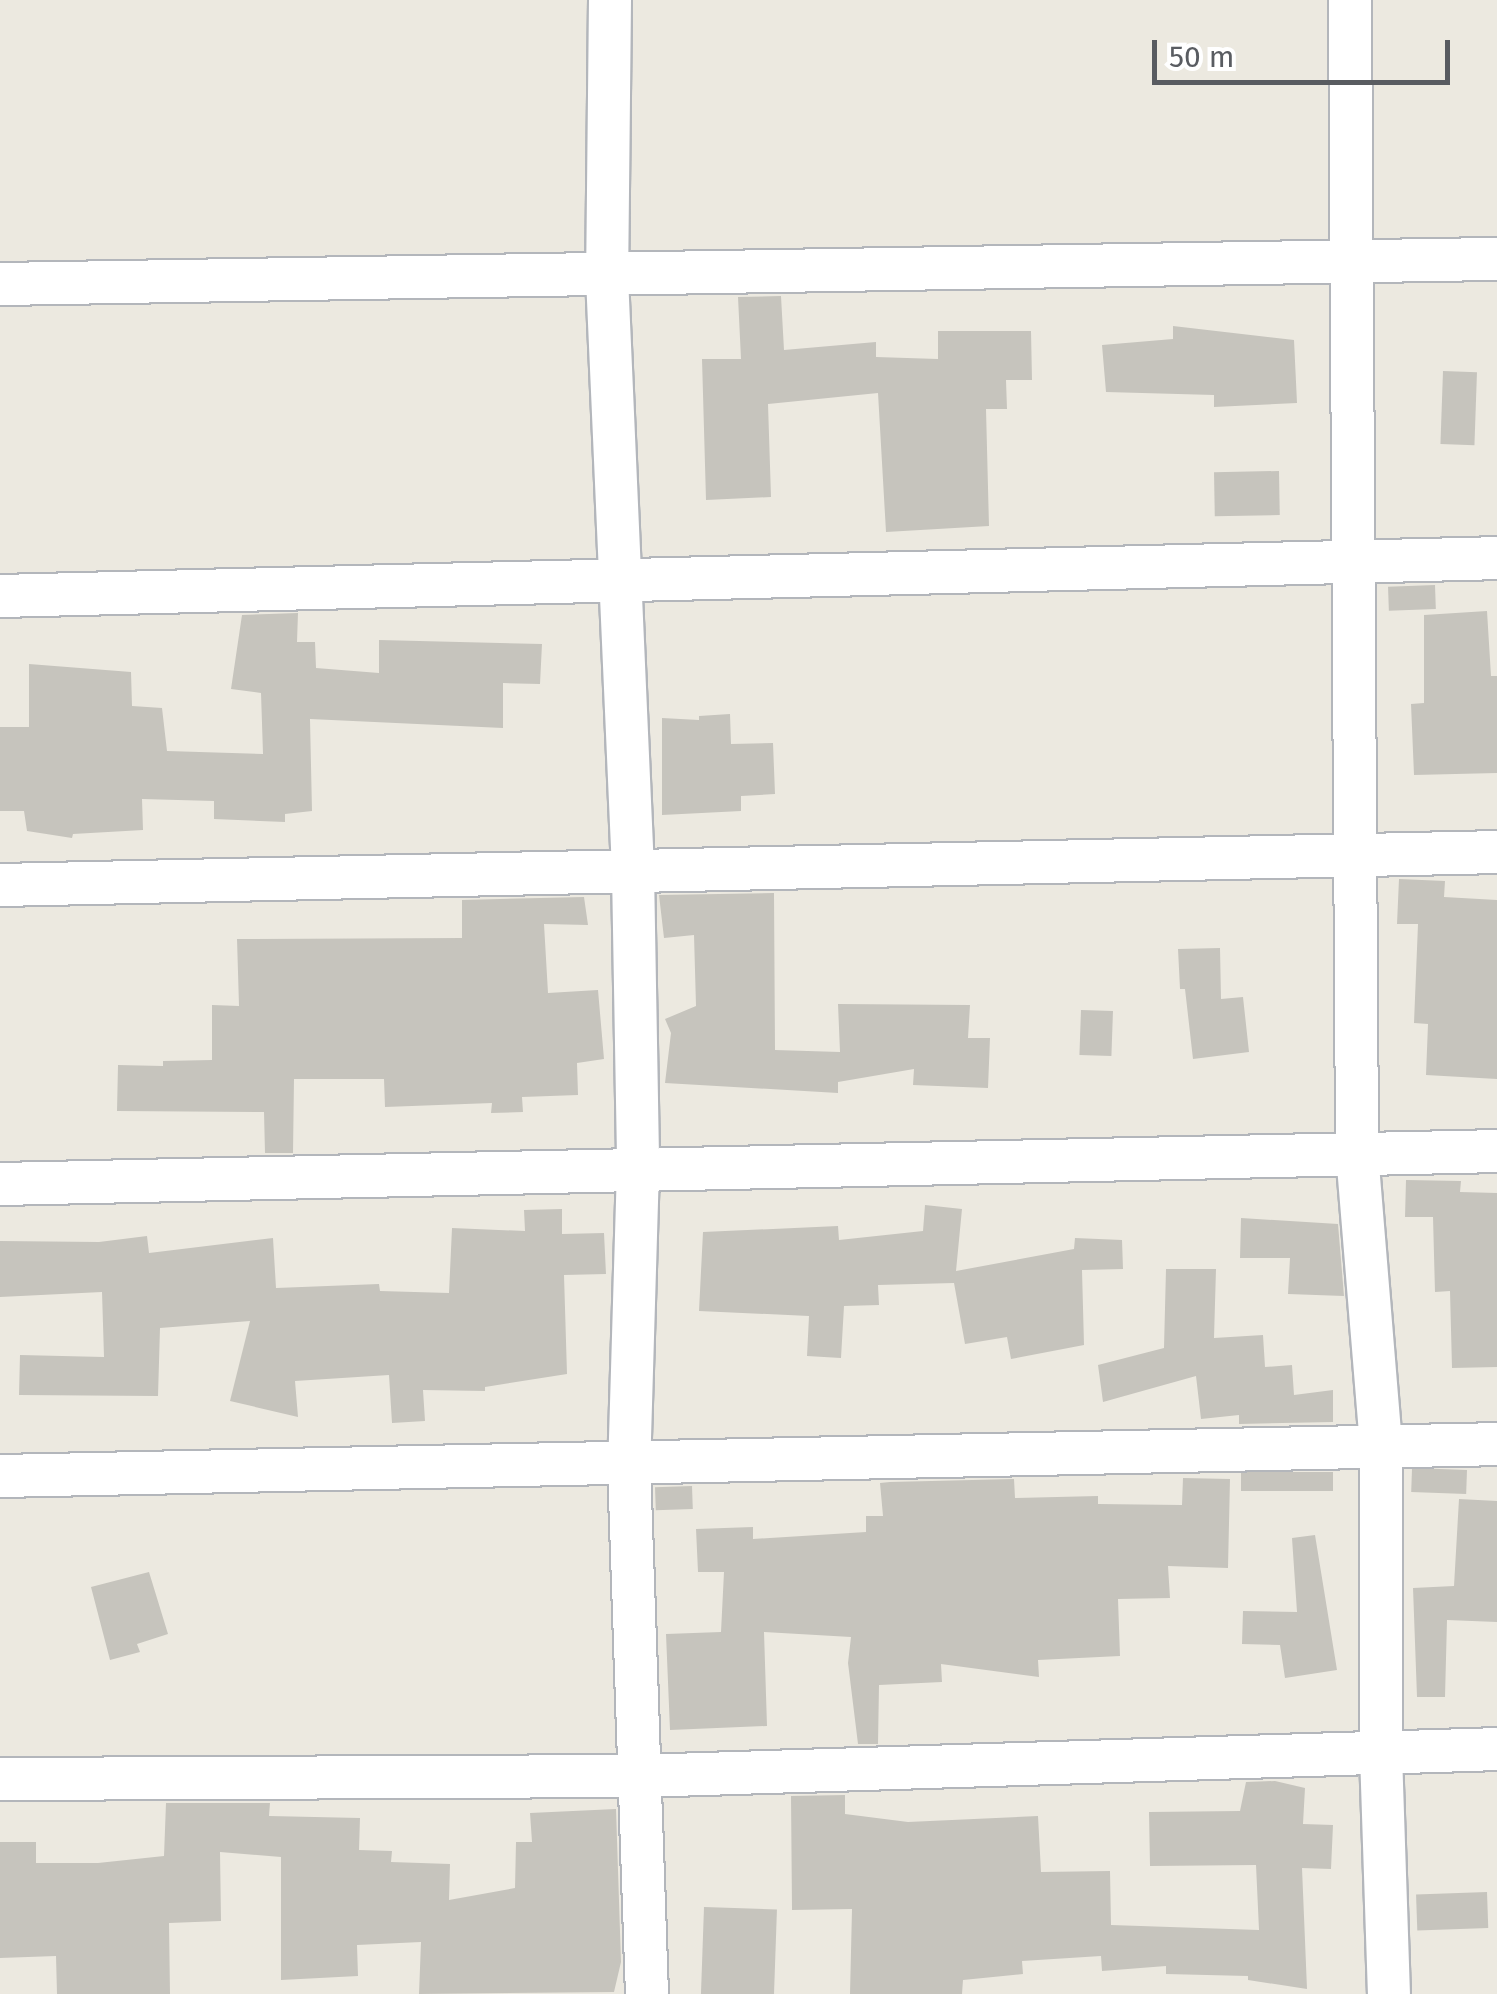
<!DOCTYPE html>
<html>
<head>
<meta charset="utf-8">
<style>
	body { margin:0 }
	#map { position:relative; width:1497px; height:1994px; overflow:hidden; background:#ece9e0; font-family:"Fira Sans",sans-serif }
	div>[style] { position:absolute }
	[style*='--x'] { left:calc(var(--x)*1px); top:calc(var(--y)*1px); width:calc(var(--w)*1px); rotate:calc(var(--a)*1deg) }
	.building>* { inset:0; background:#c6c4bd; transform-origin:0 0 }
	.roads { filter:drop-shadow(2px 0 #b3b6bb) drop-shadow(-2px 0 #b3b6bb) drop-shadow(0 2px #b3b6bb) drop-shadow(0 -2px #b3b6bb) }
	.minor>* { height:42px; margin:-21px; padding:0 21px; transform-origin:21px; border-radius:21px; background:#fff }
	span { translate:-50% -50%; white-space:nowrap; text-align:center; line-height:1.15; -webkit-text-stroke:8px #fff; paint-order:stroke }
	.scale { position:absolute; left:1152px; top:40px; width:298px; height:45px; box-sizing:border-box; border:5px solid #595c61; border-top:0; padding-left:12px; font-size:30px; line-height:35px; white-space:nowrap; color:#595c61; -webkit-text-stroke:8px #fff; paint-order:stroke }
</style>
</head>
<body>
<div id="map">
	<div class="building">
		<i style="clip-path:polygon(781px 296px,784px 350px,876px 342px,876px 357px,938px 359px,938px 331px,1031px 331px,1032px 380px,1006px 380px,1007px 409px,986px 409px,989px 526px,886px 532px,878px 393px,768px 404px,771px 497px,706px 500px,702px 359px,741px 359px,738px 297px)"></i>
		<i style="clip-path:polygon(1173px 326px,1294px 340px,1297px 403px,1214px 407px,1214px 395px,1106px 392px,1102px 345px,1173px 339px)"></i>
		<i style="left:1443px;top:371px;width:34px;height:73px;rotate:2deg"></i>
		<i style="left:1279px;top:471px;width:44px;height:65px;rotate:89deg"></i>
		<i style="left:1435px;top:585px;width:24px;height:47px;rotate:88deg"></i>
		<i style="clip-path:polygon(1487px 611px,1491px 676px,1497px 676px,1497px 773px,1414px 775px,1411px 704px,1424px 703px,1424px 615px)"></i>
		<i style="clip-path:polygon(298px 613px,297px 642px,315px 642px,316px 668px,379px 673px,379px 640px,542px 644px,540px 684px,503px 683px,503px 728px,310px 719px,312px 811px,285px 814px,285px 822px,214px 819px,214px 801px,142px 799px,143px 830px,73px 834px,72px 838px,27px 831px,24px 811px,0 811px,0 727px,29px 727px,29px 664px,131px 672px,132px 706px,162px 708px,167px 751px,263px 754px,261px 693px,231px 689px,242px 615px)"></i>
		<i style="clip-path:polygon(730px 714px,731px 744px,773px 743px,775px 794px,741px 796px,741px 811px,662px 815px,662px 718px,699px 720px,699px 716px)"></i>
		<i style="clip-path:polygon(1399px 879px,1445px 881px,1444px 897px,1497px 900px,1497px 1079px,1426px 1075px,1428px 1024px,1414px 1023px,1418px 924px,1397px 924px)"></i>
		<i style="clip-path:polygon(774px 893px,775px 1050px,840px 1052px,838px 1004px,970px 1005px,968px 1038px,990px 1038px,988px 1088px,913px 1085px,914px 1069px,838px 1082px,838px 1093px,665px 1083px,671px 1033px,665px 1019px,696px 1006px,694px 935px,664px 938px,659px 895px)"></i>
		<i style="clip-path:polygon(584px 897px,588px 925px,544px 924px,548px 993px,598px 990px,604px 1059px,577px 1063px,578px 1095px,522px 1097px,523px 1112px,491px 1113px,492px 1103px,385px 1107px,384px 1079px,294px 1079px,293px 1153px,265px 1153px,264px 1112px,117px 1111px,118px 1065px,163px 1066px,163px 1061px,212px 1060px,212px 1005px,239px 1006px,237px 939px,462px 938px,462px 900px)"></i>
		<i style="clip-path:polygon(1220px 948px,1221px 999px,1243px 997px,1249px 1052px,1193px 1059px,1185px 989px,1180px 989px,1178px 949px)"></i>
		<i style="left:1081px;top:1010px;width:32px;height:45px;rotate:2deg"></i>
		<i style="clip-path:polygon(1406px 1180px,1461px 1181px,1460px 1192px,1497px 1193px,1497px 1367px,1452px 1368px,1450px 1291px,1435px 1292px,1433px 1217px,1405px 1217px)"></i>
		<i style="clip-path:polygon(925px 1205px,962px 1209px,956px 1271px,1074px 1249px,1075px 1238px,1122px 1240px,1123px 1269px,1082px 1270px,1084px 1345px,1011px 1359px,1007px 1337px,965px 1344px,954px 1283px,878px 1285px,879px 1305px,844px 1306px,841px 1358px,807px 1356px,809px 1316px,699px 1311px,703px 1232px,838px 1226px,839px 1240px,923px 1231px)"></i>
		<i style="clip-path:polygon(562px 1209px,562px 1234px,604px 1233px,606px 1274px,564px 1275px,567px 1374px,485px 1387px,485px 1391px,423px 1390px,425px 1421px,392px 1423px,389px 1375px,295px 1381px,298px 1417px,230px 1401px,250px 1321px,160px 1328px,158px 1396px,19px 1395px,20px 1355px,104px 1357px,102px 1292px,0 1297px,0 1241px,99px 1242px,147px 1236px,149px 1253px,273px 1238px,276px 1288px,379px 1284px,380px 1291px,449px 1293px,452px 1228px,525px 1231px,524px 1210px)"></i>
		<i style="clip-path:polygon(1241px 1218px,1338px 1224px,1344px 1296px,1288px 1294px,1290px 1258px,1240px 1258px)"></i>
		<i style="clip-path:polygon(1166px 1269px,1216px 1269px,1214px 1338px,1263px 1335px,1265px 1367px,1292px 1365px,1294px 1395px,1333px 1390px,1333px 1422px,1239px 1424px,1239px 1415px,1201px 1419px,1196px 1376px,1103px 1402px,1098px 1365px,1164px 1348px)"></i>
		<i style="left:1467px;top:1470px;width:24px;height:55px;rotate:92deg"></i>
		<i style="left:1333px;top:1472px;width:19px;height:92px;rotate:90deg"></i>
		<i style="clip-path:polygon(1183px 1478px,1230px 1479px,1228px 1568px,1168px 1566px,1170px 1598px,1118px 1599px,1120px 1656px,1038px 1660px,1039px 1677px,941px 1664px,942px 1682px,879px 1685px,878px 1744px,858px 1744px,848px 1663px,851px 1637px,764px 1632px,767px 1726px,670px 1730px,666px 1634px,721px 1632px,724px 1572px,698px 1572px,696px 1529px,753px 1527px,753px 1539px,866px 1532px,866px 1516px,883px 1516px,880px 1483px,890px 1482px,1014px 1479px,1015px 1498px,1098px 1496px,1098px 1504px,1182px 1505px)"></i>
		<i style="left:692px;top:1486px;width:23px;height:37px;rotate:88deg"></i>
		<i style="clip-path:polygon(1459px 1499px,1497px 1501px,1497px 1622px,1447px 1620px,1445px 1697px,1417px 1697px,1413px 1588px,1454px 1586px)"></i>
		<i style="clip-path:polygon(1315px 1535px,1337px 1670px,1285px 1678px,1280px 1645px,1242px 1644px,1243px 1611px,1297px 1612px,1292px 1538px)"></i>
		<i style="clip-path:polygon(149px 1572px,168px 1634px,137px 1644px,140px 1652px,110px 1660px,91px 1587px)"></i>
		<i style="clip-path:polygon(1275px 1781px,1305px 1788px,1303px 1824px,1333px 1825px,1331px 1869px,1302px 1868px,1307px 1989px,1248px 1980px,1248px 1976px,1166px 1974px,1166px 1966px,1102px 1971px,1101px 1956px,1022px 1961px,1023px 1974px,963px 1980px,962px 1994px,850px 1994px,852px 1909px,792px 1910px,791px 1796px,845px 1795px,845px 1814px,908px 1822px,1038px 1816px,1041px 1872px,1110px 1871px,1111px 1925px,1259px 1930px,1256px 1865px,1150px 1866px,1149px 1812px,1240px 1811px,1246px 1782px)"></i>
		<i style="clip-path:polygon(166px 1803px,270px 1803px,269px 1816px,360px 1818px,359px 1850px,392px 1851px,391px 1862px,450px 1864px,449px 1900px,515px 1888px,516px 1842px,532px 1842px,530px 1813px,616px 1809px,621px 1962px,614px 1992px,419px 1994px,421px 1942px,357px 1945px,358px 1976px,281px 1980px,281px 1857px,220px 1852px,221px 1921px,169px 1923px,170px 1994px,57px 1994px,56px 1956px,0 1958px,0 1842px,36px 1842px,36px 1863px,98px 1863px,164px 1856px)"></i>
		<i style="left:1487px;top:1892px;width:36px;height:71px;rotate:88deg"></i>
		<i style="left:704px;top:1907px;width:73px;height:87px;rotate:2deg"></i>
	</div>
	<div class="roads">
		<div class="minor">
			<i style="--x:610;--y:0;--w:277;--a:90.6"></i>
			<i style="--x:607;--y:277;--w:595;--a:87.49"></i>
			<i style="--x:633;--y:871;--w:297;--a:89"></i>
			<i style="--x:638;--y:1168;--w:298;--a:91.7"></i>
			<i style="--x:629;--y:1466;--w:528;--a:88.05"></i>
			<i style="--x:1350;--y:0;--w:1153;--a:89.65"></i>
			<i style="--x:1357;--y:1153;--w:294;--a:85.3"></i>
			<i style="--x:1381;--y:1446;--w:308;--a:90"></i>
			<i style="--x:1381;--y:1754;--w:240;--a:88.1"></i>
			<i style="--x:0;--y:284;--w:1497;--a:-0.96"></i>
			<i style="--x:0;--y:596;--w:1497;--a:-1.45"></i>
			<i style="--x:0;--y:885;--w:1497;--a:-1.26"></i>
			<i style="--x:0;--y:1184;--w:1497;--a:-1.26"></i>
			<i style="--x:0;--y:1476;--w:1497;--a:-1.22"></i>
			<i style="--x:0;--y:1779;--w:640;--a:-0.27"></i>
			<i style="--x:640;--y:1776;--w:857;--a:-1.8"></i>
		</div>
	</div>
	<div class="scale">50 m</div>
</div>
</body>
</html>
